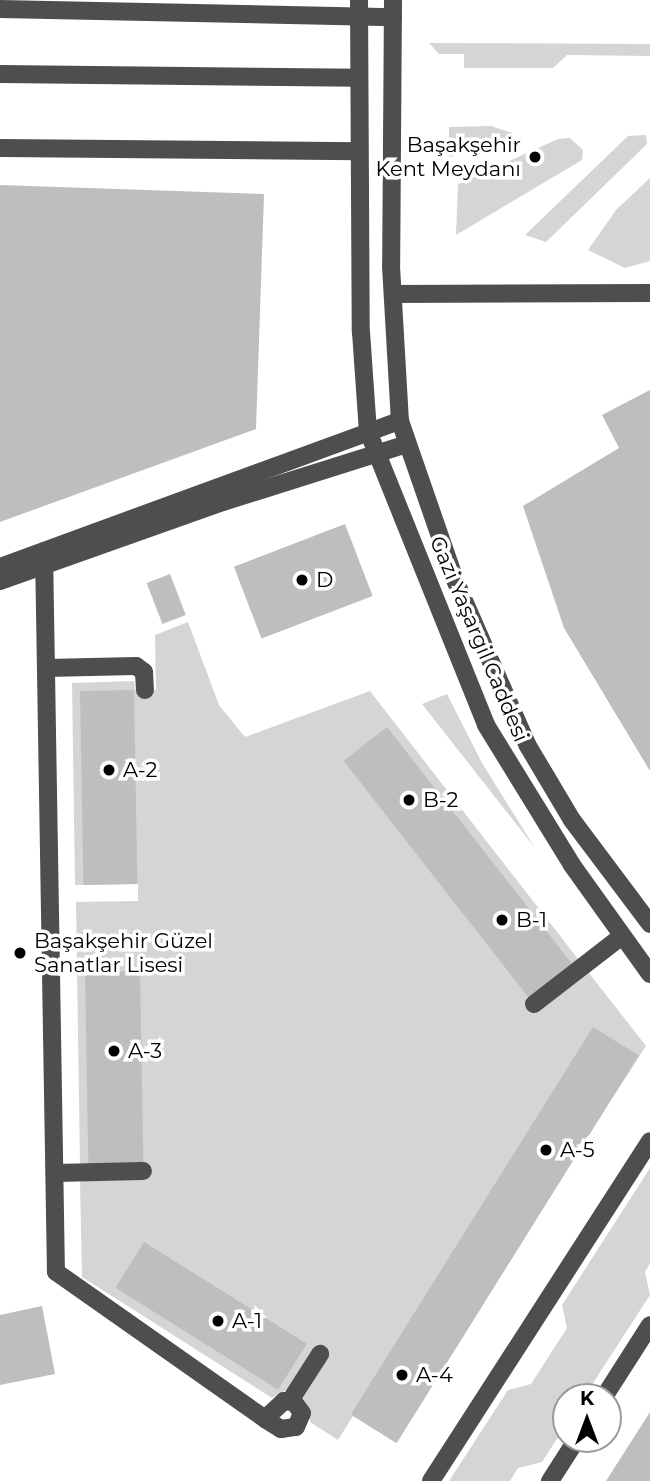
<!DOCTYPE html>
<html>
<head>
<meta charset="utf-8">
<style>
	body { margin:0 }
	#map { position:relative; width:650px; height:1481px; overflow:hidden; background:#fff; font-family:Montserrat,sans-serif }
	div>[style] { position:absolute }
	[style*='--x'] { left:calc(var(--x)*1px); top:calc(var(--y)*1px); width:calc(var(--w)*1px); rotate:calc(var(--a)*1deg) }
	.green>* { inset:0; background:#d5d5d5 }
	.building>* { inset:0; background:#bebebe; transform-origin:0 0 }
	.minor>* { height:18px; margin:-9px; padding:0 9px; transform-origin:9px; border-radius:9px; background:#4e4e4e }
	.dots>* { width:19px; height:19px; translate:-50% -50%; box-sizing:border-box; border:4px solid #fff; border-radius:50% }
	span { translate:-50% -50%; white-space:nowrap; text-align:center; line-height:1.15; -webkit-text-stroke:7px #fff; paint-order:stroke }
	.poi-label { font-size:21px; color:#000 }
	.right { translate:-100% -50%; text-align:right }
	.left { translate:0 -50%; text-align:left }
	.street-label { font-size:21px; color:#000 }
	.north { position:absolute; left:552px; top:1383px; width:70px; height:70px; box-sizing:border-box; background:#fff; border:2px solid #999; border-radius:50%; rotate:0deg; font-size:19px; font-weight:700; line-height:28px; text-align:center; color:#000 }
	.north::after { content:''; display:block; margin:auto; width:24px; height:32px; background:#000; clip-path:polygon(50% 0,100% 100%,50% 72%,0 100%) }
</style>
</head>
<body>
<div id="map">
	<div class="green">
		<i style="clip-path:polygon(429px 43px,650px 44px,650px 56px,567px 55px,553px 68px,464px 68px,464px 54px,439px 54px)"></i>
		<i style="clip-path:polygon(491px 126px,512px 133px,513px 142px,449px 157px,449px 127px)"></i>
		<i style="clip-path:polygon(646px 135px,647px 144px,546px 242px,525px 235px,628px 136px)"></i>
		<i style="clip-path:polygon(570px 138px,583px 150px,582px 160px,456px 235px,458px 184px,558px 139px)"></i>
		<i style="clip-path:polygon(650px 178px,650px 261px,625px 268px,588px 250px,616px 210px)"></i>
		<i style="clip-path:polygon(188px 622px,219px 705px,245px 737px,370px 691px,578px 959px,539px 1011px,589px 973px,646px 1046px,392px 1440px,353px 1416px,338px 1440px,310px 1422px,309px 1408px,303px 1398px,327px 1359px,314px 1350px,288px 1389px,272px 1398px,82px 1277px,80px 1181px,143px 1179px,80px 1164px,76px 902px,138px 901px,138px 884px,75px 885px,72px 683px,134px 681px,135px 690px,156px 690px,155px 635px)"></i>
		<i style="clip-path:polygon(447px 694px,482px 763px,535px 848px,422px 704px)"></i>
		<i style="clip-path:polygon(650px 1168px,650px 1263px,645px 1272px,650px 1295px,584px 1397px,566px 1397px,566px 1425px,542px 1462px,518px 1468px,510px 1481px,449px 1481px,508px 1390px,531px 1384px,567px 1328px,562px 1305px)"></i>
	</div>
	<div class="building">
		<i style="clip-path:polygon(0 185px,264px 194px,256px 429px,0 522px)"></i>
		<i style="clip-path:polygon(650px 390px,650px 771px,564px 628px,523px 506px,619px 448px,602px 415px)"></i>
		<i style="left:345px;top:524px;width:77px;height:119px;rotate:69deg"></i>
		<i style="left:170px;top:574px;width:44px;height:25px;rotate:69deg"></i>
		<i style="left:134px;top:690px;width:194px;height:54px;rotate:89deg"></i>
		<i style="left:387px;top:727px;width:301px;height:55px;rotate:52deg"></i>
		<i style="left:140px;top:971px;width:192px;height:55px;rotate:89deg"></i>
		<i style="left:593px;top:1027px;width:54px;height:457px;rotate:32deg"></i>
		<i style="left:144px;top:1242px;width:192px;height:54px;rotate:32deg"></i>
		<i style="clip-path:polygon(42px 1306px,55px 1374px,0 1385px,0 1315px)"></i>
		<i style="clip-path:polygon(650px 1412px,650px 1481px,606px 1481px)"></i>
	</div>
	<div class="minor">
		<i style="--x:359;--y:0;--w:332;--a:89.7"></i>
		<i style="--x:361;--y:332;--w:99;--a:86"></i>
		<i style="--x:368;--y:431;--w:317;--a:68.1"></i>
		<i style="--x:486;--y:725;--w:164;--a:58.4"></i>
		<i style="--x:572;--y:865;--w:134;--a:54.4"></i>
		<i style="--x:393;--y:0;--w:266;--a:90.4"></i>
		<i style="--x:391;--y:266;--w:155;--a:86.7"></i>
		<i style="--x:400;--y:421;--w:168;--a:70.9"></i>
		<i style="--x:455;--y:580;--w:181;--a:66.3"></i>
		<i style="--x:528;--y:746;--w:86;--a:59.3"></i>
		<i style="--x:572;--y:820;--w:130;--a:53.1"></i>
		<i style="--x:0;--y:9;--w:393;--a:1.2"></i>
		<i style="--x:0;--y:74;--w:359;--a:0.6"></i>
		<i style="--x:0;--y:148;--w:359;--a:0.5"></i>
		<i style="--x:393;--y:294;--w:257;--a:-0.2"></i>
		<i style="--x:44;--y:551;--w:721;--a:89.05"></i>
		<i style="--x:56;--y:1272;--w:256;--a:35.1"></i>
		<i style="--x:265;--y:1419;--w:19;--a:32"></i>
		<i style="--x:281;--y:1429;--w:15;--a:-8"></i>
		<i style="--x:296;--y:1427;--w:15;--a:-67"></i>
		<i style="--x:302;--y:1413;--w:14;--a:-126"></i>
		<i style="--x:294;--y:1402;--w:10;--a:-174"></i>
		<i style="--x:284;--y:1401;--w:26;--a:137"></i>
		<i style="--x:0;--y:567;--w:426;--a:-20.1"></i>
		<i style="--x:0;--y:581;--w:237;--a:-19.5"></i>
		<i style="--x:223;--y:502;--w:193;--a:-17.5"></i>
		<i style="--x:46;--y:668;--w:90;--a:-1.3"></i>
		<i style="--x:136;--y:666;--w:10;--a:37"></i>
		<i style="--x:144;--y:672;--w:18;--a:87"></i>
		<i style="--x:534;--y:1004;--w:111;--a:-37.7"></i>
		<i style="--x:55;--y:1173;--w:88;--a:-1.3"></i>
		<i style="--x:604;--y:1397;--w:85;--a:-57.4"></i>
		<i style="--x:290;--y:1401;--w:56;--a:-57.4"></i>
		<i style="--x:431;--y:1481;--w:404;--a:-57.2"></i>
		<i style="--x:550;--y:1481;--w:50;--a:-57.3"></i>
	</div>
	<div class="dots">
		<i style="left:535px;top:157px;background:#000"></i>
		<i style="left:302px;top:580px;background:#000"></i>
		<i style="left:109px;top:770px;background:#000"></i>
		<i style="left:409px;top:800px;background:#000"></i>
		<i style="left:502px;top:920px;background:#000"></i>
		<i style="left:20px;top:953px;background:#000"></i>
		<i style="left:114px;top:1051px;background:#000"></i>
		<i style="left:546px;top:1150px;background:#000"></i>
		<i style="left:218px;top:1321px;background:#000"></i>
		<i style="left:402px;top:1375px;background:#000"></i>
	</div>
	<div class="poi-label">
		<span class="right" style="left:521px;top:157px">Başakşehir<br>Kent Meydanı</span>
		<span class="left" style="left:316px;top:580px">D</span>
		<span class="left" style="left:123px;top:770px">A-2</span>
		<span class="left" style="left:423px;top:800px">B-2</span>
		<span class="left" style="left:516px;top:920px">B-1</span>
		<span class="left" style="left:34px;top:953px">Başakşehir Güzel<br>Sanatlar Lisesi</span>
		<span class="left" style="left:128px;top:1051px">A-3</span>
		<span class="left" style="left:560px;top:1150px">A-5</span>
		<span class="left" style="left:232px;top:1321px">A-1</span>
		<span class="left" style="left:416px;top:1375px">A-4</span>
	</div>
	<div class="street-label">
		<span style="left:479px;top:639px;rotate:67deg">Gazi Yaşargil Caddesi</span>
	</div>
	<div class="north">K</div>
</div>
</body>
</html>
